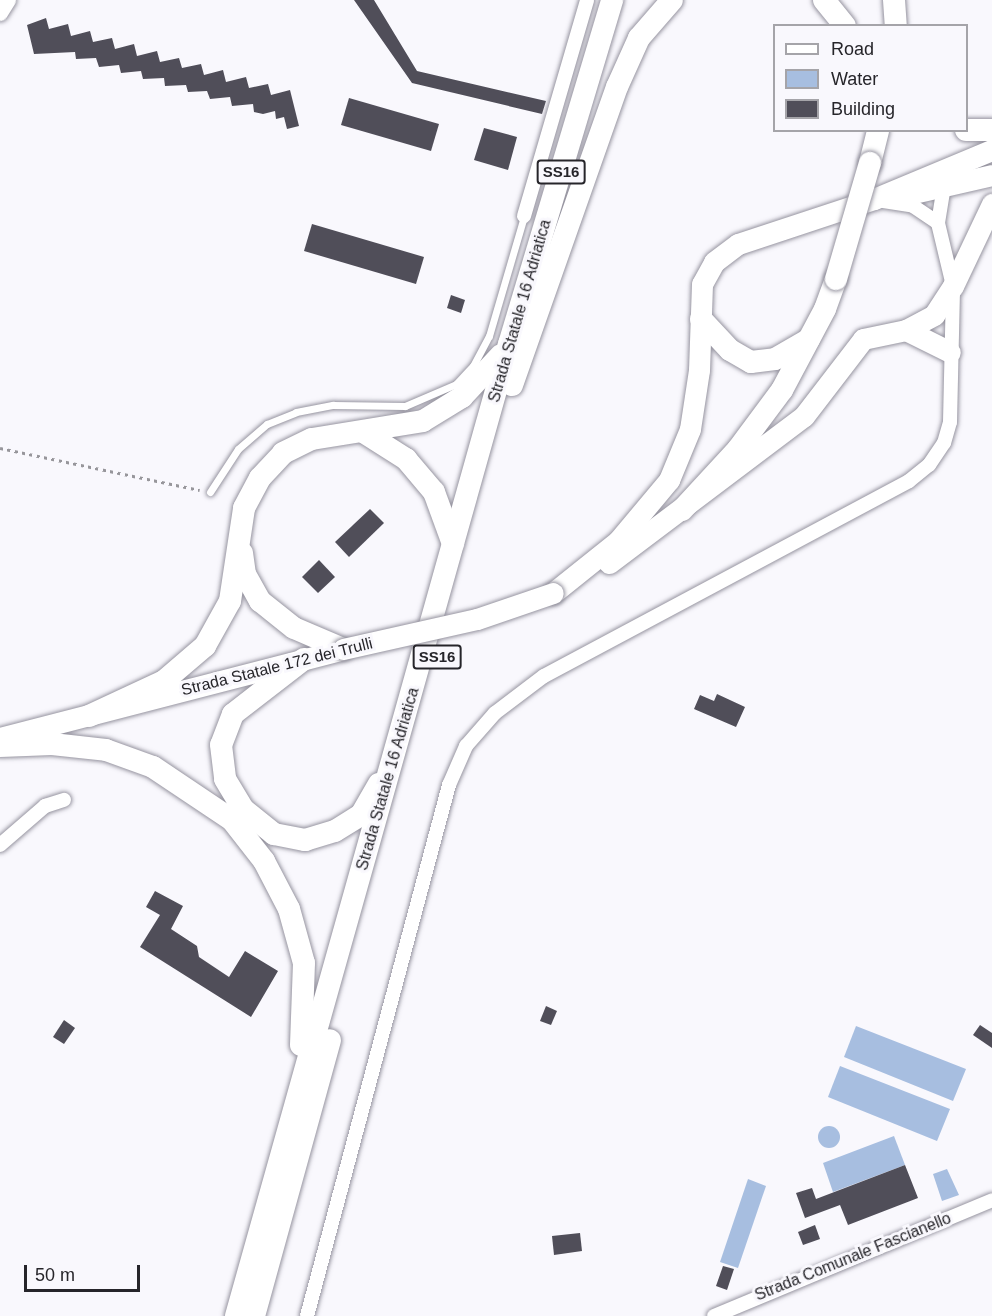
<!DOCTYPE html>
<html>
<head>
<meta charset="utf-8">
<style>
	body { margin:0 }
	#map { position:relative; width:992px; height:1316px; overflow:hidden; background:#f9f8fd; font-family:Arial,sans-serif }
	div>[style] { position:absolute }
	.water>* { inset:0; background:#a7bee0 }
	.round { border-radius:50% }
	.building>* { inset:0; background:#504e59 }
	.path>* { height:3px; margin-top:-1.5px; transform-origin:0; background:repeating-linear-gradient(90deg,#97969b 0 3px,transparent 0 7.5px) }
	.roads { filter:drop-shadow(0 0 2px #9694a0) drop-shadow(0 0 2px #9694a0) }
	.service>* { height:7px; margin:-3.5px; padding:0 3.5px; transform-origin:3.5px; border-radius:3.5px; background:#fff }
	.minor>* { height:14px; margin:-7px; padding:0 7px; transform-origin:7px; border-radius:7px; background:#fff }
	.tertiary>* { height:16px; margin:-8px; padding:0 8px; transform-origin:8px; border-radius:8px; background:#fff }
	.primary>* { height:21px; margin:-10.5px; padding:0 10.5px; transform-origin:10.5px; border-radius:10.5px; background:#fff }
	.trunk>* { height:22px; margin:-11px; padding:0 11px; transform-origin:11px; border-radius:11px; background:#fff }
	.bridges { filter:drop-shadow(0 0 2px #9694a0) drop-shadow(0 0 2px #9694a0) }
	.primary-bridge>* { height:21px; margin:-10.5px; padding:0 10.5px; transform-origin:10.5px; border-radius:10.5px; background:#fff }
	.trunk-bridge>* { height:22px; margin:-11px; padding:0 11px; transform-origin:11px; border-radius:11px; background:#fff }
	span { translate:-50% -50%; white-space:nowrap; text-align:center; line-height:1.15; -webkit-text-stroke:6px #f9f8fd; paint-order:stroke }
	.shield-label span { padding:2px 4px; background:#f9f8fd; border:2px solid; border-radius:4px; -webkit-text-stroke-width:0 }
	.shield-label { font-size:15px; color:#26252a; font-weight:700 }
	.street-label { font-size:16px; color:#26252a }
	.legend { position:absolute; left:773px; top:24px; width:195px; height:108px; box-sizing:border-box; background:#f9f8fd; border:2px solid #a5a4a9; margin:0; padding:8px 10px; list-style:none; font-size:18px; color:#26252a }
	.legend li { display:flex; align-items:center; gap:12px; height:30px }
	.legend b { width:30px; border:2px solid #a5a4a9 }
	.scale { position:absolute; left:24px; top:1265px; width:116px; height:27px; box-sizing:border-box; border:3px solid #26252a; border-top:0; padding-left:8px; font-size:18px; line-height:21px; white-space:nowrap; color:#26252a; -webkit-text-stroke:4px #f9f8fd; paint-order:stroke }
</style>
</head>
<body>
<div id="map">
	<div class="water">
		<div style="clip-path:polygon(856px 1026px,966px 1069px,953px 1101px,844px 1057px)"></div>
		<div style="clip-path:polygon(840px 1066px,950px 1109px,937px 1141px,828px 1097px)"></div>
		<div class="round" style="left:818px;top:1126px;width:22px;height:22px"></div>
		<div style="clip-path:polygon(894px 1136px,905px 1165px,833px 1192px,823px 1163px)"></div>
		<div style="clip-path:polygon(947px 1169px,959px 1195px,942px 1201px,933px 1174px)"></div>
		<div style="clip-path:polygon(748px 1179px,766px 1186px,738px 1268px,720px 1262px)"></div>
	</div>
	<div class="building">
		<div style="clip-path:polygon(354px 0,374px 0,417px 71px,546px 101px,542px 114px,412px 83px)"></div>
		<div style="clip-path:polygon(46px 18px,49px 29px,68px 24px,71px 36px,90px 31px,93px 42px,112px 38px,115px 49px,134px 44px,137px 56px,157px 51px,160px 62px,179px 58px,182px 68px,201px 64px,204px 75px,223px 70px,226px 82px,246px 77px,249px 88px,268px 84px,271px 95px,290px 90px,299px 126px,287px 129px,284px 117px,276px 119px,275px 111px,263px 114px,254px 112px,253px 104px,232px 106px,230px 97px,210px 99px,207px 91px,188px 92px,186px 85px,165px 86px,164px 78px,143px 79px,141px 71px,121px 73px,119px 65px,99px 67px,96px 58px,76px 59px,75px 52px,34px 54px,27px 25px)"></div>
		<div style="clip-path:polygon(349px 98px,439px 124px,431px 151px,341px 125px)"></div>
		<div style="clip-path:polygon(484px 128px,517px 137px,508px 170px,474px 160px)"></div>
		<div style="clip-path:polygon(312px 224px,424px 257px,416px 284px,304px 251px)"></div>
		<div style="clip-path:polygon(451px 295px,465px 300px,461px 313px,447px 308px)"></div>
		<div style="clip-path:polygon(370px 509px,384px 523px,349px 557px,335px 542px)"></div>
		<div style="clip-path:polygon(319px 560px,335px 577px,318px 593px,302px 577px)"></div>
		<div style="clip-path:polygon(717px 694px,745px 707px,736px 727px,694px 709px,700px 695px,714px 701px)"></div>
		<div style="clip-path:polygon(155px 891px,183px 906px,171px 929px,197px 946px,199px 957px,229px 977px,245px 951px,278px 971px,251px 1017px,140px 947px,160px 915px,146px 907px)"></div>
		<div style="clip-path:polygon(546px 1006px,557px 1011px,551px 1025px,540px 1021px)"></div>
		<div style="clip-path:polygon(64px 1020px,75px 1028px,64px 1044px,53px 1037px)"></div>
		<div style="clip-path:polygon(980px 1025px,992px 1033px,992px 1048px,973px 1035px)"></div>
		<div style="clip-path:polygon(905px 1165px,918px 1198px,848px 1225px,840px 1205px,805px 1218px,796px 1193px,812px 1188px,816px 1199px)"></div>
		<div style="clip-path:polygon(815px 1225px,820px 1239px,803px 1245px,798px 1232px)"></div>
		<div style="clip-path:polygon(580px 1233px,582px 1251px,554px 1255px,552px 1236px)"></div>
		<div style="clip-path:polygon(723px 1266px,734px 1269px,727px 1290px,716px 1286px)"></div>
	</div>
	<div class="path">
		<div style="left:0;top:448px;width:204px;rotate:11.9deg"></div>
	</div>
	<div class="roads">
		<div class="service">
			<div style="left:210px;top:492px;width:51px;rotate:-56.9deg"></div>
			<div style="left:238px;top:449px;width:38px;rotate:-41deg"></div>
			<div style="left:267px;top:424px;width:31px;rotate:-22deg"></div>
			<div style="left:296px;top:412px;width:38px;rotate:-11deg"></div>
			<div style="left:333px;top:405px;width:72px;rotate:0.8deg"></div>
			<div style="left:405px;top:406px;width:56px;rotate:-23.3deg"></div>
			<div style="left:456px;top:384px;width:25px;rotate:-47deg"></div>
			<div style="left:473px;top:366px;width:34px;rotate:-62deg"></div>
			<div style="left:489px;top:336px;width:125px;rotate:-73.7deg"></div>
		</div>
		<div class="minor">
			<div style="left:877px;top:200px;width:36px;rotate:9deg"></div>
			<div style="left:913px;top:206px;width:30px;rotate:34deg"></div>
			<div style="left:524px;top:216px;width:225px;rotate:-73.7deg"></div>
			<div style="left:0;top:845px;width:60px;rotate:-40.9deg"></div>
			<div style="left:45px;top:806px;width:20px;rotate:-18deg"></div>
			<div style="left:307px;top:1316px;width:550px;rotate:-75.03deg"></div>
			<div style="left:449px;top:785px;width:43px;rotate:-66.4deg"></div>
			<div style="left:466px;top:746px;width:44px;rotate:-48.7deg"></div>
			<div style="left:495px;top:713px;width:61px;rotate:-37.1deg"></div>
			<div style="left:544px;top:676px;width:414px;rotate:-28.1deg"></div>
			<div style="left:909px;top:481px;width:26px;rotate:-39deg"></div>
			<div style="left:929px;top:465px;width:27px;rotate:-56deg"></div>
			<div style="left:944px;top:443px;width:22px;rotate:-74deg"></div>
			<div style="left:950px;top:422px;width:136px;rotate:-88.7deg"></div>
			<div style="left:953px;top:286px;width:65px;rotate:-103.4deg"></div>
			<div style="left:938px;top:223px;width:44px;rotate:-80.8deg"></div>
			<div style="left:714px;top:1316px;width:301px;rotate:-22.6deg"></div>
		</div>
		<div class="tertiary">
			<div style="left:0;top:13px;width:15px;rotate:-58deg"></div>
		</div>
		<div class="primary">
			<div style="left:905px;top:195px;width:89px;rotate:-12.9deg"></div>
			<div style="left:906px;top:330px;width:49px;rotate:26.6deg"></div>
			<div style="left:609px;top:563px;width:244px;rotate:-37deg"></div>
			<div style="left:804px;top:416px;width:97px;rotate:-52.5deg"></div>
			<div style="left:863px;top:339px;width:44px;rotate:-11.8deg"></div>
			<div style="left:906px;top:330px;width:32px;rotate:-28deg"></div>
			<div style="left:934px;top:315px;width:35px;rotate:-57deg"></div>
			<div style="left:953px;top:286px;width:91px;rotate:-64.6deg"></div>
			<div style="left:553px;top:593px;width:83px;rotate:-38.7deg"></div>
			<div style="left:618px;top:541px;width:80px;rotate:-50.1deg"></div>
			<div style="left:669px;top:480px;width:55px;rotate:-67.6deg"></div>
			<div style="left:690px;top:429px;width:60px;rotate:-81.3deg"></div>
			<div style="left:699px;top:370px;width:86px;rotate:-88deg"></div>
			<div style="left:702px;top:284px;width:25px;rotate:-61deg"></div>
			<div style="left:714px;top:262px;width:30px;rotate:-37deg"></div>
			<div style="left:738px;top:244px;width:143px;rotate:-18.3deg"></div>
			<div style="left:874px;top:199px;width:128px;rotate:-22.6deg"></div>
			<div style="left:0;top:738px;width:354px;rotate:-14.5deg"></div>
		</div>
		<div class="trunk">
			<div style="left:824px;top:0;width:33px;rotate:51deg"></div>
			<div style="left:894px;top:0;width:26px;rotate:86deg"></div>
			<div style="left:966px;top:130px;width:26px"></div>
			<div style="left:870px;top:163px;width:34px;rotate:-76deg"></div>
			<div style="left:701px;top:319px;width:42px;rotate:46.9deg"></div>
			<div style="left:730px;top:350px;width:24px;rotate:30deg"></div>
			<div style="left:751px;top:362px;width:24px;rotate:-7deg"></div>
			<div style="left:775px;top:359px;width:39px;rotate:-30deg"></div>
			<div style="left:512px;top:385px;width:316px;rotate:-70.6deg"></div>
			<div style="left:617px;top:87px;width:54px;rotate:-65.8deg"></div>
			<div style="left:639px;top:38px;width:50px;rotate:-49deg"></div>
			<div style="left:365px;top:433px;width:49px;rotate:32.4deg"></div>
			<div style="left:406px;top:459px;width:43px;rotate:49.7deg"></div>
			<div style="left:434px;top:492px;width:55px;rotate:69.9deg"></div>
			<div style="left:682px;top:510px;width:83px;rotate:-47.4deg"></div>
			<div style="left:738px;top:449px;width:74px;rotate:-53.3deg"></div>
			<div style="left:782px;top:390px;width:92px;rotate:-62deg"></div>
			<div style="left:825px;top:309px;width:32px;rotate:-70deg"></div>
			<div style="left:242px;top:553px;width:21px;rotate:82deg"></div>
			<div style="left:245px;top:574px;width:31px;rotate:61deg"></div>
			<div style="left:260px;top:601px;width:43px;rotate:38.5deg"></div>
			<div style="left:294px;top:628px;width:53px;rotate:23.2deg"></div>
			<div style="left:304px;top:659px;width:90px;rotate:142.2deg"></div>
			<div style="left:233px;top:714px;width:33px;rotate:111deg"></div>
			<div style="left:221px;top:745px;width:34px;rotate:83deg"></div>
			<div style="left:225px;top:779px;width:35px;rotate:59deg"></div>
			<div style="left:243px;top:809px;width:40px;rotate:39deg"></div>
			<div style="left:274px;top:834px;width:32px;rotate:11deg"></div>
			<div style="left:305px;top:840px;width:31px;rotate:-17deg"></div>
			<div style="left:335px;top:831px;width:31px;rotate:-32deg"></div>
			<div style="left:361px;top:815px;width:36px;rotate:-60deg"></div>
			<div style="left:89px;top:716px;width:83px;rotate:-25deg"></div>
			<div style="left:164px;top:681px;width:54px;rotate:-40.5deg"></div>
			<div style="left:205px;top:646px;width:51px;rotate:-60.9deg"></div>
			<div style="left:230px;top:601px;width:94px;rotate:-81.4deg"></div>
			<div style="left:244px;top:508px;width:34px;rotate:-62deg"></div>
			<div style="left:260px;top:478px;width:34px;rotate:-47deg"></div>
			<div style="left:283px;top:453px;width:32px;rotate:-26deg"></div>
			<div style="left:312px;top:439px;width:112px;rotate:-9.2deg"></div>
			<div style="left:423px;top:421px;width:46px;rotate:-31.6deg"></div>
			<div style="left:462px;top:397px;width:57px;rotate:-47.1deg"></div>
			<div style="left:0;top:746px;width:52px;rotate:-2.2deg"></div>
			<div style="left:52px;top:744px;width:54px;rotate:6.3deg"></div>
			<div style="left:106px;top:750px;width:50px;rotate:19.9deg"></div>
			<div style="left:153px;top:767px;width:95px;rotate:33.9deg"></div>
			<div style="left:232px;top:820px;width:52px;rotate:52deg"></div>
			<div style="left:264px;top:861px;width:54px;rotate:62.5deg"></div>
			<div style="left:289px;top:909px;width:56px;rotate:74.5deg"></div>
			<div style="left:304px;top:963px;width:82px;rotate:92.1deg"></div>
			<div style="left:236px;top:1316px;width:1010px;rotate:-74.31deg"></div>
			<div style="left:509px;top:344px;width:359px;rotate:-73.3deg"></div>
			<div style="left:254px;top:1316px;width:286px;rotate:-74.6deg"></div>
		</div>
	</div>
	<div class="bridges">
		<div class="primary-bridge">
			<div style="left:343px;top:649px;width:137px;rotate:-12.6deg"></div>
			<div style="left:477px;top:619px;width:80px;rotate:-18.9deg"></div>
		</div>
		<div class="trunk-bridge">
			<div style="left:836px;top:279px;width:121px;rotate:-73.7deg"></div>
		</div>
	</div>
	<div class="shield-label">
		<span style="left:561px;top:172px">SS16</span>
		<span style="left:437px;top:657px">SS16</span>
	</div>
	<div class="street-label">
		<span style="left:520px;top:311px;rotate:-74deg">Strada Statale 16 Adriatica</span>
		<span style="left:277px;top:667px;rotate:-14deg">Strada Statale 172 dei Trulli</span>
		<span style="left:388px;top:779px;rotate:-74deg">Strada Statale 16 Adriatica</span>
		<span style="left:853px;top:1257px;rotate:-22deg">Strada Comunale Fascianello</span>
	</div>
	<ul class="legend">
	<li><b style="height:8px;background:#fff"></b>Road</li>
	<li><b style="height:16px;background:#a7bee0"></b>Water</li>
	<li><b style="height:16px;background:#504e59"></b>Building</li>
	</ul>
	<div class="scale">50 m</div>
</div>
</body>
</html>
